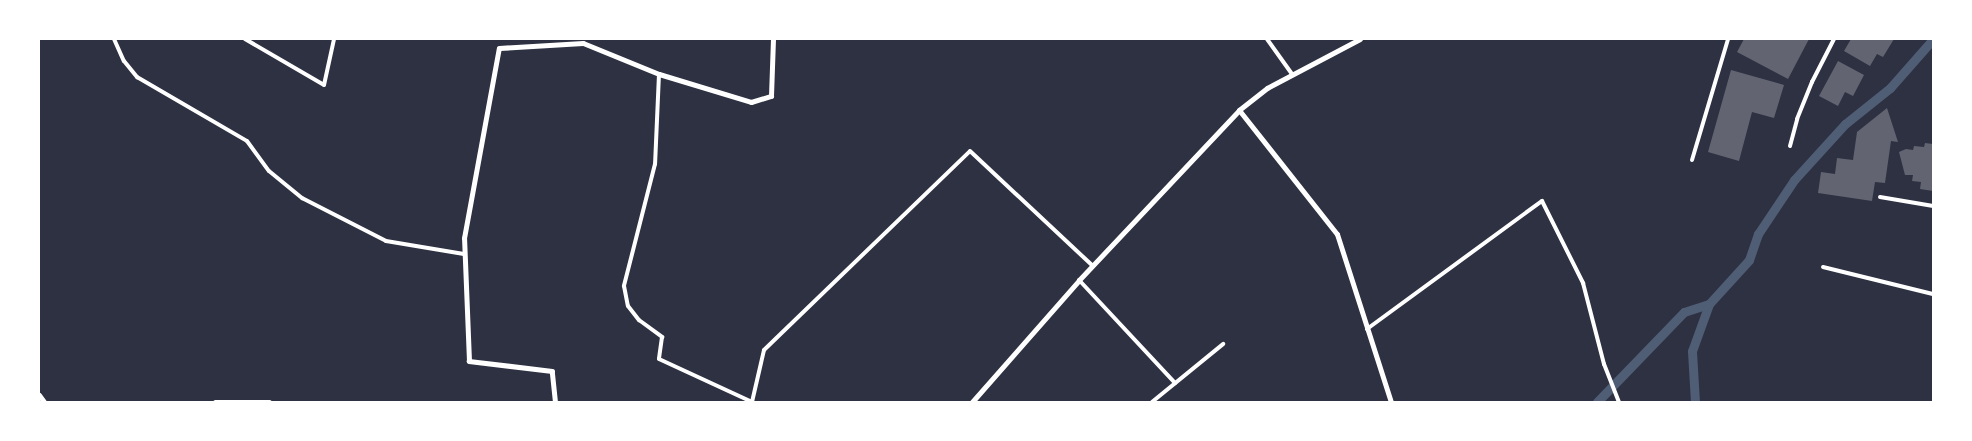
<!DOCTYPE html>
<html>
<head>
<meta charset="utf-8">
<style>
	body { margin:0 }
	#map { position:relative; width:1972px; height:441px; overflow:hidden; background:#2d3142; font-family:Spectral,serif }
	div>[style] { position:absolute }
	.stream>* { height:9px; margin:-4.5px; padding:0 4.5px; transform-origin:4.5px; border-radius:4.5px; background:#4f5d75 }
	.building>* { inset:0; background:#626471 }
	.service>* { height:4px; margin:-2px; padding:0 2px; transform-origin:2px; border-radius:2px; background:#fff }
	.minor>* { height:5px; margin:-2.5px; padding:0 2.5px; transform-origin:2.5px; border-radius:2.5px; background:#fff }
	span { translate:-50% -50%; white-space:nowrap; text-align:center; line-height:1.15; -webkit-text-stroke:4px #fff; paint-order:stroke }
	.frame { position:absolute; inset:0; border:40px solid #fff; pointer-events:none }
</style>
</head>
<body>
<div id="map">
	<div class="stream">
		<div style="left:1597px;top:402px;width:125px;rotate:-46deg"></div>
		<div style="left:1684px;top:312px;width:26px;rotate:-18deg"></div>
		<div style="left:1709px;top:304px;width:59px;rotate:-47.7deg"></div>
		<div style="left:1749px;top:260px;width:28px;rotate:-71deg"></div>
		<div style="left:1758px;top:234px;width:65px;rotate:-56.3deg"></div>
		<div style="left:1794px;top:180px;width:76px;rotate:-47.7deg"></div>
		<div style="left:1845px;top:124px;width:58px;rotate:-38.7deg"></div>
		<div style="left:1890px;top:88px;width:65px;rotate:-48.7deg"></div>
		<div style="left:1695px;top:402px;width:51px;rotate:-93.4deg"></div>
		<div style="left:1692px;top:351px;width:50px;rotate:-70.1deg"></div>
	</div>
	<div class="building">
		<div style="clip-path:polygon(1744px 39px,1809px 39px,1788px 79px,1737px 52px)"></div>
		<div style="clip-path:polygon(1851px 39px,1894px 39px,1883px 57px,1877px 54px,1870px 66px,1844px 51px)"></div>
		<div style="clip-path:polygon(1838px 61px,1864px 75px,1853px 96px,1845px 92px,1838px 106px,1819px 96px)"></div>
		<div style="clip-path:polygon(1731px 70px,1784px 85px,1774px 118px,1752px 112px,1739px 161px,1708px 152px)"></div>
		<div style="clip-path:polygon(1887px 108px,1898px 142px,1891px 141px,1885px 183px,1875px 182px,1872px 201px,1818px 193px,1821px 172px,1835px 174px,1837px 158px,1853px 160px,1857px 132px)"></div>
		<div style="clip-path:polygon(1925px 143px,1933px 144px,1933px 191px,1920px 189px,1921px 182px,1912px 181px,1913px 175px,1905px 175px,1899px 152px,1906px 149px,1913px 150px,1914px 146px,1924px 147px)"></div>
	</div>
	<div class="service">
		<div style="left:114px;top:39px;width:24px;rotate:66deg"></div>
		<div style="left:124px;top:61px;width:21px;rotate:51deg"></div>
		<div style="left:137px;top:77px;width:127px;rotate:30.2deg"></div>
		<div style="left:247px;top:141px;width:37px;rotate:54deg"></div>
		<div style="left:269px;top:171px;width:43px;rotate:39.3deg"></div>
		<div style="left:302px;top:198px;width:94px;rotate:27.1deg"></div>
		<div style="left:386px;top:241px;width:79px;rotate:9.5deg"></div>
		<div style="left:245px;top:39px;width:91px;rotate:30.2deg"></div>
		<div style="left:324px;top:85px;width:47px;rotate:-77.7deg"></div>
		<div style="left:1267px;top:39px;width:43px;rotate:54.5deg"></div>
		<div style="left:659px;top:74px;width:90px;rotate:92.5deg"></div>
		<div style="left:655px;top:164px;width:126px;rotate:104.3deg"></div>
		<div style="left:624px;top:286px;width:20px;rotate:79deg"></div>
		<div style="left:628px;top:306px;width:18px;rotate:52deg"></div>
		<div style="left:639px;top:320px;width:29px;rotate:36deg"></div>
		<div style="left:662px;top:337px;width:22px;rotate:98deg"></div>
		<div style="left:659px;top:359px;width:102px;rotate:24.8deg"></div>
		<div style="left:1790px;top:146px;width:28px;rotate:-75deg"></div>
		<div style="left:1797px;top:119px;width:40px;rotate:-68deg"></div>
		<div style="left:1812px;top:82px;width:48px;rotate:-62.9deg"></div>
		<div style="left:1692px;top:160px;width:126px;rotate:-73.4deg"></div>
		<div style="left:1880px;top:197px;width:54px;rotate:9.6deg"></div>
		<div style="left:1823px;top:267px;width:113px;rotate:13.8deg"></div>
		<div style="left:1079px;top:280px;width:141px;rotate:47deg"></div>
		<div style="left:1367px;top:329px;width:217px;rotate:-36.2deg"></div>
		<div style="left:1542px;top:201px;width:92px;rotate:63.4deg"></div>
		<div style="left:1583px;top:283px;width:84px;rotate:75.5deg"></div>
		<div style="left:1604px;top:364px;width:41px;rotate:68.5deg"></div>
		<div style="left:752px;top:402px;width:53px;rotate:-77deg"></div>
		<div style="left:764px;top:350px;width:286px;rotate:-44deg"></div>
		<div style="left:970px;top:151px;width:168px;rotate:43.1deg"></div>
		<div style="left:1152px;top:402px;width:92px;rotate:-39.2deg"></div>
	</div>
	<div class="minor">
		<div style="left:1239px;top:110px;width:158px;rotate:51.7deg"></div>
		<div style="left:1337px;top:234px;width:176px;rotate:72.2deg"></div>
		<div style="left:39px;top:395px;width:9px;rotate:54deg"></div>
		<div style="left:215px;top:402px;width:54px"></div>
		<div style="left:555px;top:402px;width:31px;rotate:-96deg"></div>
		<div style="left:552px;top:371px;width:84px;rotate:-173.1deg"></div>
		<div style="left:469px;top:361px;width:123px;rotate:-92.3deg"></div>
		<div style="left:464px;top:238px;width:193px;rotate:-79.6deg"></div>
		<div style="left:499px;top:48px;width:84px;rotate:-3.4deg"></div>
		<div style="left:583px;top:43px;width:82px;rotate:22.2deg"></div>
		<div style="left:659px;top:74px;width:96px;rotate:16.9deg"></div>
		<div style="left:751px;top:102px;width:21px;rotate:-17deg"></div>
		<div style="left:771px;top:96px;width:57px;rotate:-88deg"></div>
		<div style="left:972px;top:402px;width:162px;rotate:-48.7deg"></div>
		<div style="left:1079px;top:280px;width:233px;rotate:-46.7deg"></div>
		<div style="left:1239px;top:110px;width:36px;rotate:-38deg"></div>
		<div style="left:1267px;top:88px;width:105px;rotate:-27.8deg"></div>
	</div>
	<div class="frame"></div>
</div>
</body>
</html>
